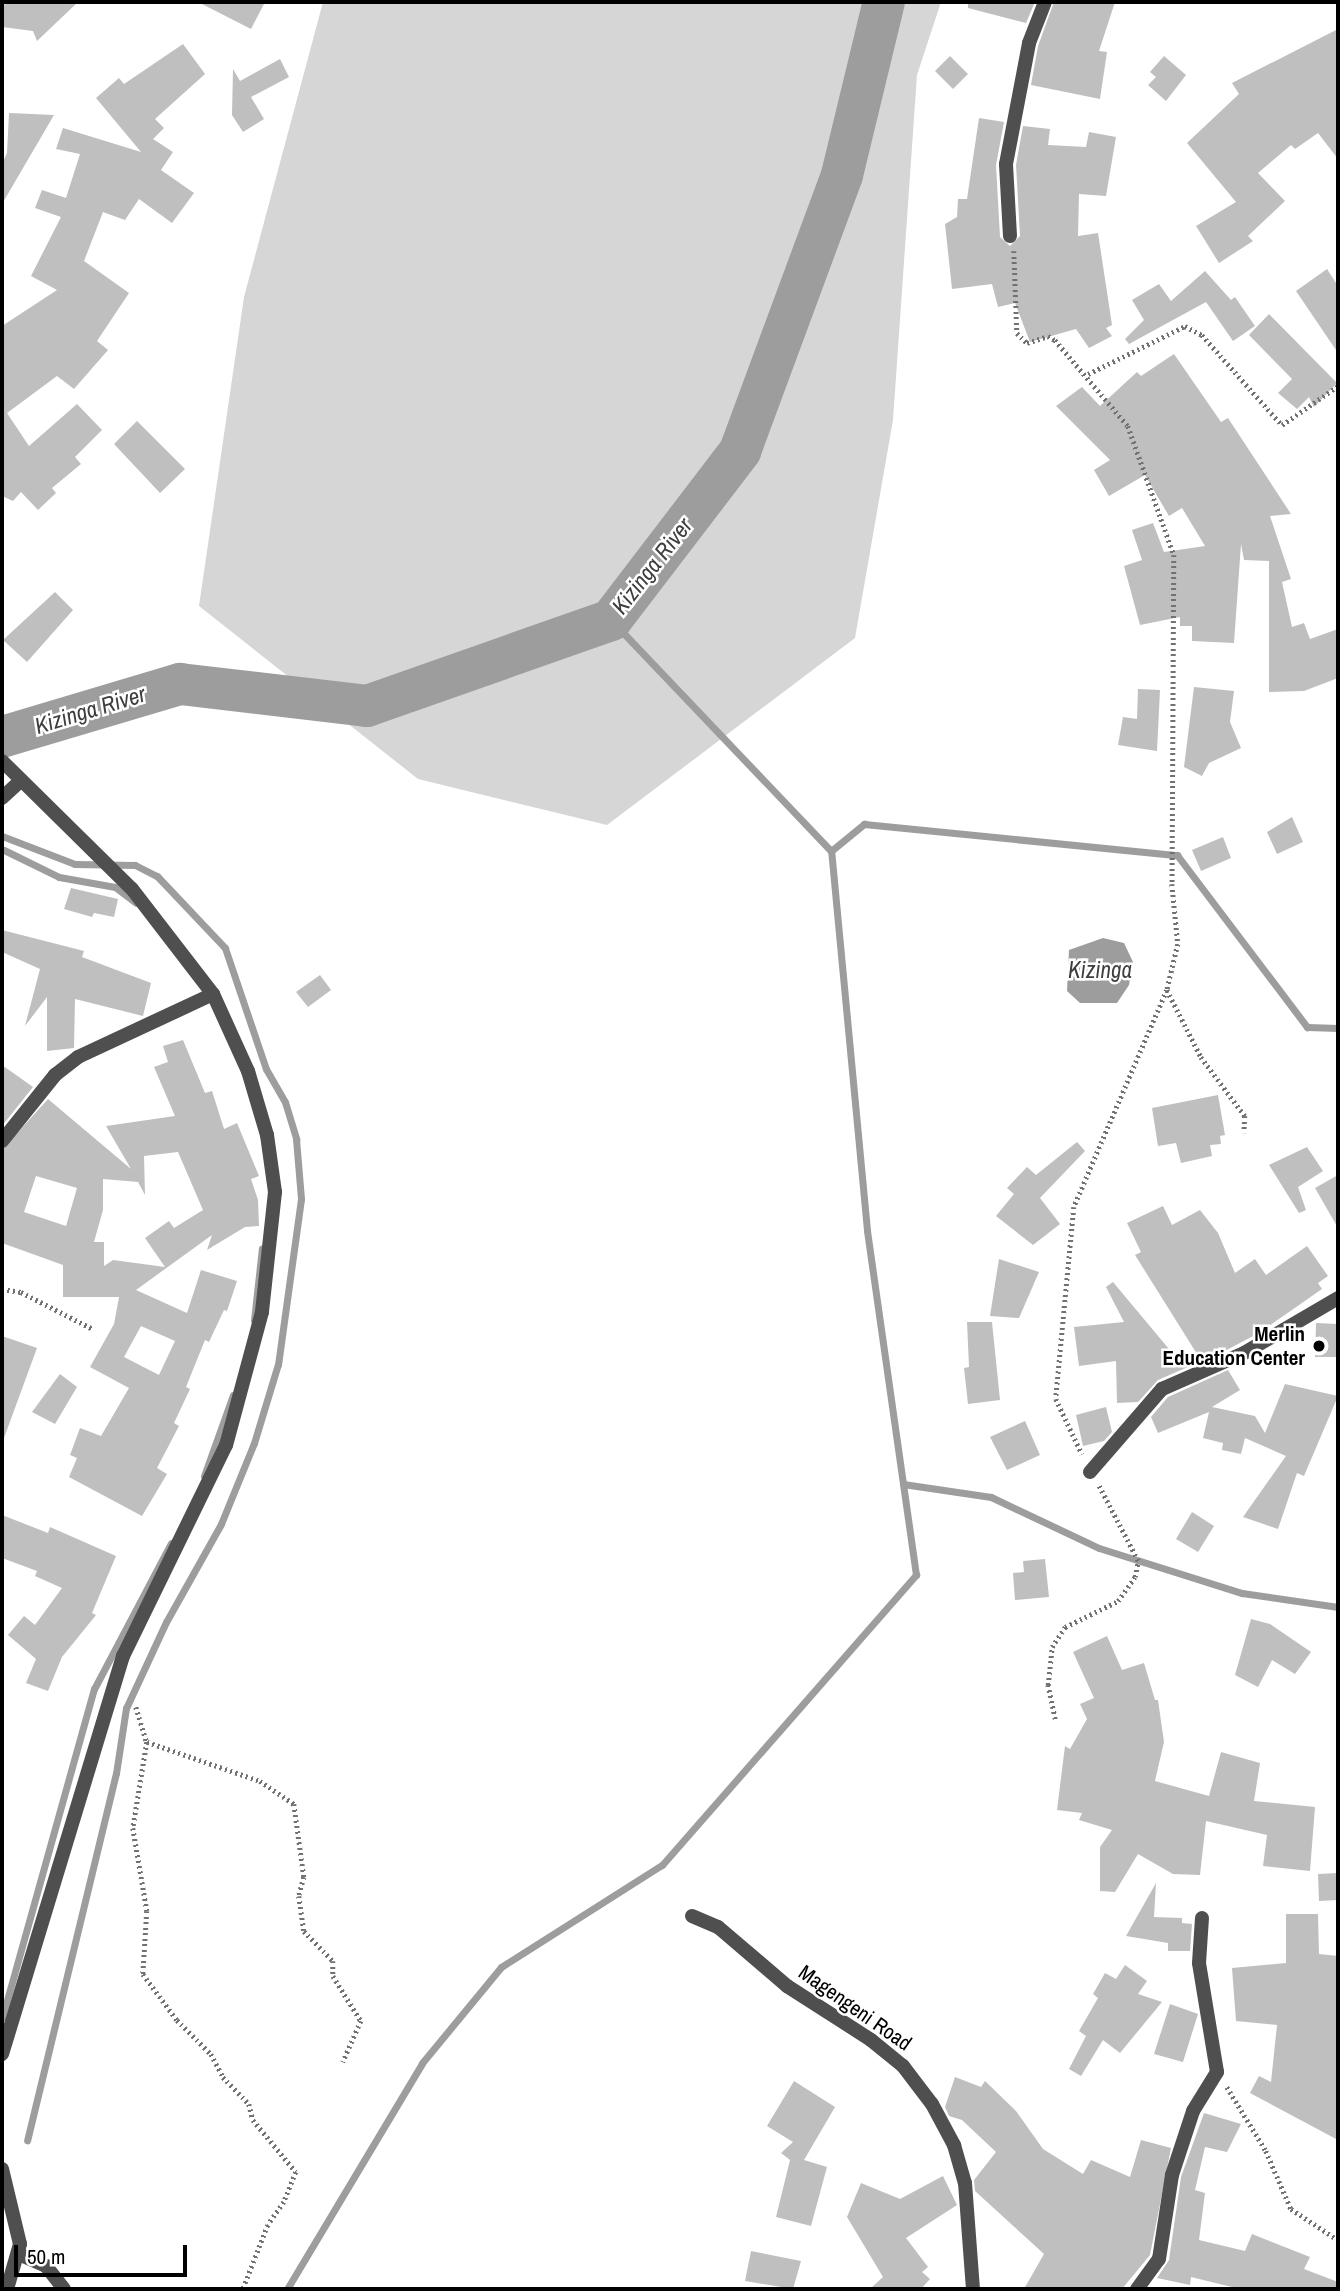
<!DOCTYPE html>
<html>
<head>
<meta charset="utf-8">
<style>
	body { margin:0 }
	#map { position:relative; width:1340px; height:2291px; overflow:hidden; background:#fff; font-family:"Archivo Narrow",sans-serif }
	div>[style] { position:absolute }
	.green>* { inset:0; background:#d6d6d6 }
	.water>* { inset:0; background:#9d9d9d }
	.stream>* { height:7px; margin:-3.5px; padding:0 3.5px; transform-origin:3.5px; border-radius:3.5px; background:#9d9d9d }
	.river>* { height:42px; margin:-21px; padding:0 21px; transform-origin:21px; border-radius:21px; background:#9d9d9d }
	.building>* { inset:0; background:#bfbfbf }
	.path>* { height:4.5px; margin-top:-2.25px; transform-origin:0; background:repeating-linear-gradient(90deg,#717171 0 2px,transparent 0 5.5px) }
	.minor>* { height:14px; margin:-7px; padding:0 7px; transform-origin:7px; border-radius:7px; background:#4f4f4f }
	.dots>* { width:19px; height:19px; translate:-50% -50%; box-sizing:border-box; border:4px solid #fff; border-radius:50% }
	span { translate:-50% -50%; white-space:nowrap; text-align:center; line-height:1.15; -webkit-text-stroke:5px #fff; paint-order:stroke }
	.poi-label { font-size:21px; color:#000; font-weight:700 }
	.right { translate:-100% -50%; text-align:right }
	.street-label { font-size:21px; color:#000 }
	.water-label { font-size:23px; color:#3e3e3e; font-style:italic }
	.frame { position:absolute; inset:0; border:4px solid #000; pointer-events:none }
	.scale { position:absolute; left:14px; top:2245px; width:173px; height:32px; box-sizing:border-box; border:4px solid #000; border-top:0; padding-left:9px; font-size:21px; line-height:24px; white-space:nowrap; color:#000; -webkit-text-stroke:5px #fff; paint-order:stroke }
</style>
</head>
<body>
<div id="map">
	<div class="green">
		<div style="clip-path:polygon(323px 2px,941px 2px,917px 75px,893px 420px,855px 638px,607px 825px,418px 779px,199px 606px,244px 297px)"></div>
	</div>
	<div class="water">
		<div style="clip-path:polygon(1103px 938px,1124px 943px,1133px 962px,1129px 985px,1117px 1003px,1080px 1003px,1067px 991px,1069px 950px)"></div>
	</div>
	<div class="stream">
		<div style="left:2px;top:836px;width:78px;rotate:21deg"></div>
		<div style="left:75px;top:864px;width:60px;rotate:1deg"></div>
		<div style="left:135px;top:865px;width:25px;rotate:27deg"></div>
		<div style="left:157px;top:876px;width:99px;rotate:46.6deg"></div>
		<div style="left:225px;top:948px;width:128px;rotate:71.3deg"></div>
		<div style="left:266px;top:1069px;width:38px;rotate:60deg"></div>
		<div style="left:285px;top:1102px;width:39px;rotate:73deg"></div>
		<div style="left:296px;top:1139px;width:60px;rotate:85.2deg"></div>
		<div style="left:301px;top:1199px;width:167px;rotate:97.9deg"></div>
		<div style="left:278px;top:1364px;width:83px;rotate:106.9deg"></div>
		<div style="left:254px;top:1443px;width:87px;rotate:112.2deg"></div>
		<div style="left:221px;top:1524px;width:112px;rotate:119.3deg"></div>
		<div style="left:166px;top:1622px;width:95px;rotate:114.9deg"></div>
		<div style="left:126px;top:1708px;width:66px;rotate:98.7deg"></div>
		<div style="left:116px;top:1773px;width:378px;rotate:103.6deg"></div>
		<div style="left:4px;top:850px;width:61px;rotate:26.1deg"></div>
		<div style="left:59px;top:877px;width:57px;rotate:10.1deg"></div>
		<div style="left:115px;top:887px;width:26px;rotate:37deg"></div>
		<div style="left:831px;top:851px;width:43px;rotate:-39.3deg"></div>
		<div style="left:864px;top:824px;width:315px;rotate:5.7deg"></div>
		<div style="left:1177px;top:855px;width:216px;rotate:52.9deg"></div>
		<div style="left:1307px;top:1027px;width:31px;rotate:2deg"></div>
		<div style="left:254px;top:1320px;width:72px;rotate:-83.7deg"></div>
		<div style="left:204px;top:1476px;width:86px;rotate:-70.3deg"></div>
		<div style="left:903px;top:1484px;width:89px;rotate:8.4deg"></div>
		<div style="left:991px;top:1497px;width:119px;rotate:25.3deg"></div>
		<div style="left:1099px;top:1548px;width:150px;rotate:17.5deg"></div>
		<div style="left:1242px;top:1593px;width:97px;rotate:8.3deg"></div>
		<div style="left:2px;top:2018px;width:342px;rotate:-74.4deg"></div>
		<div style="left:94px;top:1689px;width:165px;rotate:-62.2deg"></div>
		<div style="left:287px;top:2289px;width:263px;rotate:-59.1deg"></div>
		<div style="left:422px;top:2063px;width:124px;rotate:-50.5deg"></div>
		<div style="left:501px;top:1967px;width:191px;rotate:-32.4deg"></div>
		<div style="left:662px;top:1865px;width:386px;rotate:-48.8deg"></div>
		<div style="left:916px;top:1575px;width:348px;rotate:-98.1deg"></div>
		<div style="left:867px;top:1230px;width:381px;rotate:-95.4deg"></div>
		<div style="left:831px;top:851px;width:319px;rotate:-133.6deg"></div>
	</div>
	<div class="river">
		<div style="left:2px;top:737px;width:186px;rotate:-16.6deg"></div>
		<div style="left:180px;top:684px;width:188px;rotate:6.7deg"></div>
		<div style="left:367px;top:706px;width:259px;rotate:-19.4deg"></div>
		<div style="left:611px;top:620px;width:213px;rotate:-52.6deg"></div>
		<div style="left:740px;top:451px;width:294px;rotate:-69.7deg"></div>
		<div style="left:842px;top:175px;width:178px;rotate:-76.4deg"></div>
	</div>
	<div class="building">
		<div style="clip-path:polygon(17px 2px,78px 2px,37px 41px,33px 31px,2px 27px,2px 5px)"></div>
		<div style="clip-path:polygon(198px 2px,265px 2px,251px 29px)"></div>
		<div style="clip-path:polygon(968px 2px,1035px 2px,1026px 23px,968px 8px)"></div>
		<div style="clip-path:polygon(1054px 2px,1115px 2px,1099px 51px,1107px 52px,1100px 99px,1031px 85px,1038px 46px)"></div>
		<div style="clip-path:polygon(1338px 29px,1338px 159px,1318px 133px,1295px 149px,1291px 145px,1258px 173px,1285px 201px,1248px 236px,1253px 241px,1219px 263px,1196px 226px,1236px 202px,1187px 143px,1239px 94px,1232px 83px)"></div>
		<div style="clip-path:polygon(183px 44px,205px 74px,155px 119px,164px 128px,153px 139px,173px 152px,161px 170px,194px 193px,172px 223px,139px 199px,125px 220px,103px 212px,84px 261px,129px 293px,97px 341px,108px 350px,74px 389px,57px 376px,7px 413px,29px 446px,77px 404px,102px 430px,75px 457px,81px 464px,52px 488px,56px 493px,38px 510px,21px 492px,13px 501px,2px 496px,2px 326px,57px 290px,31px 276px,61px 217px,35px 208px,42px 190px,66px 198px,80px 154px,56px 149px,63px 128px,141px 152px,96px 98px,119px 78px,124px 84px)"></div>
		<div style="clip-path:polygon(950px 56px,968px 74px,953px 89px,935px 71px)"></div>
		<div style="clip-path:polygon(1164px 56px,1186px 75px,1166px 101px,1148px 85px,1156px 77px,1150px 72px)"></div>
		<div style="clip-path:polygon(280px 59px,289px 77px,251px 97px,264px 119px,243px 132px,232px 115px,233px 69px,240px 81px)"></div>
		<div style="clip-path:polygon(9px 113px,54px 115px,2px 204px,2px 164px,7px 153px)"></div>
		<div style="clip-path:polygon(979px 118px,1004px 122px,996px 165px,1000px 237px,1010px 246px,1020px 236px,1016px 165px,1023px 126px,1050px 129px,1048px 145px,1086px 147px,1089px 132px,1116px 137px,1106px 196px,1079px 194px,1078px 236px,1098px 233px,1112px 325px,1106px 328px,1112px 336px,1089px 348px,1076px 329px,1030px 342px,1015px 303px,998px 307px,992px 284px,952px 289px,945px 224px,957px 217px,958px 199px,967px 199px)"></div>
		<div style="clip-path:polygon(1327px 269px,1338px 286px,1338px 353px,1296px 291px)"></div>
		<div style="clip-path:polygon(1205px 271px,1231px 300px,1235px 297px,1255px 326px,1233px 341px,1206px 302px,1129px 344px,1125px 339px,1144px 320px,1132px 300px,1159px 284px,1171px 301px)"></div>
		<div style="clip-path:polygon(1269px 314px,1337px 383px,1314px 407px,1309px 397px,1297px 409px,1278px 393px,1292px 379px,1249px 335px)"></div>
		<div style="clip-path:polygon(1174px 354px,1221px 422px,1228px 418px,1291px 514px,1270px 516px,1291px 579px,1282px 582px,1292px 627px,1304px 623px,1310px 639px,1338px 629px,1338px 678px,1304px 691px,1269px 692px,1269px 561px,1244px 560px,1241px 544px,1234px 643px,1192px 641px,1192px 626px,1180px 626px,1180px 617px,1140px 625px,1124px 566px,1142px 560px,1132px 530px,1153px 523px,1164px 552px,1205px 546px,1182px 508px,1169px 516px,1145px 475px,1109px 496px,1094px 470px,1110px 460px,1056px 406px,1082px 387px,1100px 406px,1137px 372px,1141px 376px)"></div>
		<div style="clip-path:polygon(137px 421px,185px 469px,160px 493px,114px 444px)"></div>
		<div style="clip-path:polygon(55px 592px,73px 610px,27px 662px,3px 640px)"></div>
		<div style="clip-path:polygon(1194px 687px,1234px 691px,1230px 722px,1241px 748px,1209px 763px,1202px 776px,1184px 767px)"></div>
		<div style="clip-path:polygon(1138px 689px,1160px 690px,1157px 751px,1118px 745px,1123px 717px,1137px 719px)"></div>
		<div style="clip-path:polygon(1292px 817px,1303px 842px,1277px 854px,1267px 832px)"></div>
		<div style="clip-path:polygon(1223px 837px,1231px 858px,1201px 871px,1192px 850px)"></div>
		<div style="clip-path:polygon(71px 888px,118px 899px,114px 917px,94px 913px,92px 917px,64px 909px)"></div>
		<div style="clip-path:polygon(2px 930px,84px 951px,82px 957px,151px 983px,143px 1016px,75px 999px,74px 1048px,47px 1051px,47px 997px,25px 1026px,40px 969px,2px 952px)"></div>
		<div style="clip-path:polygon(320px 975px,331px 990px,308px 1007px,296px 992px)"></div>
		<div style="clip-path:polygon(evenodd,183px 1040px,205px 1093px,212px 1091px,224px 1129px,237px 1123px,259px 1176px,251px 1179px,258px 1200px,259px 1226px,245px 1227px,207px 1250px,212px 1235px,136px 1290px,187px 1313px,201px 1270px,237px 1281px,227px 1311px,224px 1310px,209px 1342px,205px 1340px,186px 1387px,190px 1389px,174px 1423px,179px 1426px,157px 1468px,167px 1474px,142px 1516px,69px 1477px,77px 1458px,70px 1455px,80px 1428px,101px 1436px,129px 1388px,90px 1367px,114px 1324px,119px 1297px,63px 1297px,63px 1265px,2px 1243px,2px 1150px,48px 1099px,131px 1169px,106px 1126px,175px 1116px,154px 1067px,168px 1062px,163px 1046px,183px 1040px,178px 1152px,203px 1210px,174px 1228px,169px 1221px,145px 1238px,165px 1267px,113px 1260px,104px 1266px,104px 1242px,94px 1242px,103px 1210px,103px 1179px,138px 1182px,145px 1195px,144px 1156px,178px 1152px,183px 1040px,36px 1176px,77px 1188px,66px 1226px,24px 1212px,36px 1176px,183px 1040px,141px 1326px,175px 1341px,159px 1375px,124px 1357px,141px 1326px)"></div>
		<div style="clip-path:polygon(2px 1065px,33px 1087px,2px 1126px)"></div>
		<div style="clip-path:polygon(1218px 1095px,1225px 1135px,1220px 1136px,1221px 1144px,1210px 1145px,1212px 1156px,1181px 1163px,1176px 1143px,1158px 1146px,1152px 1108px)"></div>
		<div style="clip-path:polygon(1077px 1142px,1085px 1151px,1040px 1198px,1060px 1224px,1033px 1245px,996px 1216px,1014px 1194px,1007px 1188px,1027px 1167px,1036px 1175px)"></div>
		<div style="clip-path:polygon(1307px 1147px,1323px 1171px,1298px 1187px,1306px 1210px,1299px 1213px,1269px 1165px)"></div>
		<div style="clip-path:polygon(1338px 1175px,1338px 1228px,1315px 1188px)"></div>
		<div style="clip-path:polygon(1163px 1206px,1172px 1225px,1200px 1210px,1218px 1233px,1235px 1273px,1255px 1259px,1266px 1275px,1307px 1246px,1328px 1276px,1318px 1283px,1322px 1289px,1259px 1333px,1217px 1355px,1197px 1354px,1135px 1255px,1141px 1252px,1127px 1223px)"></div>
		<div style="clip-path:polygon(999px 1259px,1039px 1272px,1019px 1318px,990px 1316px)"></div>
		<div style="clip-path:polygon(1113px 1282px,1184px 1367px,1197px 1363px,1158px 1380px,1138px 1402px,1117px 1403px,1116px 1361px,1079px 1366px,1074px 1327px,1124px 1322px,1106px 1287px)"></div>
		<div style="clip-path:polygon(967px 1322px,992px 1322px,1000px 1400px,968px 1404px,964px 1368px,969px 1367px)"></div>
		<div style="clip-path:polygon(1316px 1323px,1338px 1324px,1338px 1357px,1315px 1357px)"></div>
		<div style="clip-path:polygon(2px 1336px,37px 1348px,4px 1438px,2px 1438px)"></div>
		<div style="clip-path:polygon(1228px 1370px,1240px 1390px,1212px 1407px,1255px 1416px,1265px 1433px,1285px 1384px,1338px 1396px,1304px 1476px,1297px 1473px,1278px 1529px,1243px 1517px,1286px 1456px,1245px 1438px,1241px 1454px,1222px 1450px,1223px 1443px,1203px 1438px,1209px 1412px,1158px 1433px,1151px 1417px,1168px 1397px)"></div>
		<div style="clip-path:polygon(60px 1374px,77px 1387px,55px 1424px,32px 1412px)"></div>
		<div style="clip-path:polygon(1106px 1407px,1112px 1432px,1104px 1441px,1083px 1446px,1076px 1415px)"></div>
		<div style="clip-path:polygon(1025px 1421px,1040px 1455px,1007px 1470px,990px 1437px)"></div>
		<div style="clip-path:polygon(1192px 1512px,1214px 1526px,1198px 1552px,1176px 1539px)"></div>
		<div style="clip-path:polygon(2px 1515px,48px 1533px,50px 1527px,116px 1556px,92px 1613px,96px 1615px,62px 1657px,48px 1691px,26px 1683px,36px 1659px,8px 1635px,24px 1616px,35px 1625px,62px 1588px,35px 1576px,37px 1571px,2px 1558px)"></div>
		<div style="clip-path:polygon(1045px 1559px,1049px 1597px,1015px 1600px,1013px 1573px,1024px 1572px,1023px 1561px)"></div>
		<div style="clip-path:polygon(1251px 1619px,1270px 1624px,1311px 1652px,1295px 1674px,1272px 1660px,1258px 1687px,1235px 1675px)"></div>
		<div style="clip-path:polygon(1107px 1636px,1122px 1670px,1144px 1663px,1155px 1700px,1158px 1700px,1164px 1742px,1155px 1781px,1209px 1796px,1221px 1752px,1260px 1763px,1254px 1801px,1315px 1807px,1310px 1871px,1263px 1866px,1267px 1835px,1206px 1821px,1200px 1875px,1173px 1874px,1138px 1854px,1115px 1892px,1100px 1891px,1100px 1847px,1112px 1830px,1079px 1820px,1082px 1813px,1057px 1810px,1065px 1746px,1070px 1749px,1087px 1719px,1080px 1704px,1094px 1698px,1073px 1652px)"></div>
		<div style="clip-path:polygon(1338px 1873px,1338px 1900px,1319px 1901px,1318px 1874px)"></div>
		<div style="clip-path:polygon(1156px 1883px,1154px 1917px,1182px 1918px,1182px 1923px,1192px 1924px,1190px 1951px,1168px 1951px,1168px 1943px,1126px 1936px)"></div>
		<div style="clip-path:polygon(1286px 1914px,1318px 1914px,1319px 1954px,1338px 1956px,1338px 2140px,1250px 2093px,1259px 2076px,1271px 2082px,1277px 2025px,1236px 2021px,1232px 1968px,1286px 1963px)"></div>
		<div style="clip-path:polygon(1125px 1965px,1147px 1981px,1138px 1994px,1162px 2002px,1120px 2053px,1103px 2040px,1081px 2076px,1069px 2069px,1086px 2036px,1079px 2031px,1098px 1998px,1093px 1994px,1105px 1973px,1116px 1979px)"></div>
		<div style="clip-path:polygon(1170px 2004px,1198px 2014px,1183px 2062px,1154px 2054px)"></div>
		<div style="clip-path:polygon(955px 2077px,981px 2087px,985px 2081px,1016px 2111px,1043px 2149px,1083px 2174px,1091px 2160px,1130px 2177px,1141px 2140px,1171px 2148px,1150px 2255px,1122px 2289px,1024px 2289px,1044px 2254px,975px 2191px,974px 2180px,996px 2152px,962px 2120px,949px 2116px,945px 2107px)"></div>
		<div style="clip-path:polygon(794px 2081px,835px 2107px,804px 2160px,827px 2167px,811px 2226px,776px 2217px,790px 2160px,781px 2153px,793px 2142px,767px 2126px)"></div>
		<div style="clip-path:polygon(1204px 2113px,1241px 2124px,1227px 2152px,1205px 2147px,1195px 2190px,1205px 2193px,1199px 2240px,1245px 2251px,1252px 2234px,1310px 2257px,1304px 2269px,1338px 2282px,1338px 2289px,1240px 2289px,1191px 2277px,1190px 2285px,1157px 2278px,1169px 2260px,1181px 2177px)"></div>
		<div style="clip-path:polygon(943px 2176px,957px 2205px,906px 2238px,928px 2267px,922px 2272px,930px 2279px,921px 2289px,870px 2289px,883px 2277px,847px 2217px,861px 2183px,900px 2199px)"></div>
		<div style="clip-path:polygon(751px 2251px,801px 2261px,793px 2289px,745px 2281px)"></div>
	</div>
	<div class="path">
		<div style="left:1014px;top:251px;width:82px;rotate:87.9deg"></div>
		<div style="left:1017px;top:333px;width:14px;rotate:45deg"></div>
		<div style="left:1027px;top:343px;width:22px;rotate:-18deg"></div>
		<div style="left:1048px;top:336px;width:8px;rotate:30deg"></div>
		<div style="left:1055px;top:340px;width:113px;rotate:49.7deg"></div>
		<div style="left:1128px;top:426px;width:137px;rotate:70.4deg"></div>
		<div style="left:1174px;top:555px;width:329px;rotate:90.3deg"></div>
		<div style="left:1172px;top:884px;width:60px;rotate:84.3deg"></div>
		<div style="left:1178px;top:944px;width:47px;rotate:103.4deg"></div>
		<div style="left:1167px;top:990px;width:236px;rotate:113.2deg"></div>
		<div style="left:1074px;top:1207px;width:193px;rotate:95.4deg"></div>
		<div style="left:1056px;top:1399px;width:61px;rotate:64.7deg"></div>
		<div style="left:1088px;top:374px;width:108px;rotate:-26.3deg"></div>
		<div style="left:1185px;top:326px;width:19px;rotate:28deg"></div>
		<div style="left:1202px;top:335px;width:120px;rotate:48.4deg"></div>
		<div style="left:1282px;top:425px;width:68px;rotate:-34.9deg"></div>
		<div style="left:1167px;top:990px;width:75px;rotate:63.1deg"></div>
		<div style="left:1201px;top:1057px;width:74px;rotate:53.3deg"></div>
		<div style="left:1245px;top:1116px;width:17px;rotate:93deg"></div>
		<div style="left:2px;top:1289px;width:19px;rotate:9deg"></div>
		<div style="left:21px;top:1292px;width:81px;rotate:27.2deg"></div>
		<div style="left:136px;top:1707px;width:37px;rotate:73deg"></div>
		<div style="left:147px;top:1742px;width:87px;rotate:99.2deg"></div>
		<div style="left:133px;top:1828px;width:84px;rotate:80.4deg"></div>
		<div style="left:147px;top:1911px;width:63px;rotate:93.6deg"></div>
		<div style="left:143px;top:1974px;width:57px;rotate:53.5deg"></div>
		<div style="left:177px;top:2020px;width:48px;rotate:45deg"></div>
		<div style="left:211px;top:2054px;width:26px;rotate:62deg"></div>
		<div style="left:223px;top:2077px;width:37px;rotate:46deg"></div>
		<div style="left:249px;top:2104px;width:16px;rotate:76deg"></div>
		<div style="left:253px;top:2120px;width:67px;rotate:50.4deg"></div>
		<div style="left:296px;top:2172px;width:32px;rotate:112deg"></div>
		<div style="left:284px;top:2202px;width:28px;rotate:125deg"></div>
		<div style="left:268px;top:2225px;width:69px;rotate:111.3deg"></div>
		<div style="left:1055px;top:1719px;width:35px;rotate:-102deg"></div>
		<div style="left:1048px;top:1685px;width:38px;rotate:-84deg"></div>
		<div style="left:1052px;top:1647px;width:24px;rotate:-57deg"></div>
		<div style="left:1065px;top:1627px;width:59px;rotate:-26.1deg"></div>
		<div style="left:1118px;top:1601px;width:29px;rotate:-55deg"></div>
		<div style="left:1135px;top:1577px;width:16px;rotate:-79deg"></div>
		<div style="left:1138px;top:1561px;width:85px;rotate:-117.5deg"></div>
		<div style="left:147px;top:1742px;width:120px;rotate:19deg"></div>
		<div style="left:260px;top:1781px;width:41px;rotate:34.1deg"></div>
		<div style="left:294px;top:1804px;width:74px;rotate:82.2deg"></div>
		<div style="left:304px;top:1877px;width:20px;rotate:105deg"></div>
		<div style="left:299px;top:1896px;width:35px;rotate:82deg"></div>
		<div style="left:304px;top:1931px;width:42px;rotate:46deg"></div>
		<div style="left:333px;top:1961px;width:15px;rotate:90deg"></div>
		<div style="left:333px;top:1976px;width:53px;rotate:58.1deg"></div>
		<div style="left:361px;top:2021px;width:45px;rotate:113.7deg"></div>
		<div style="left:1227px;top:2087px;width:75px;rotate:58.6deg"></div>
		<div style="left:1266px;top:2151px;width:63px;rotate:66.7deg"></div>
		<div style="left:1291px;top:2209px;width:56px;rotate:33.4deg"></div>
	</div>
	<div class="minor">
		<div style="left:1010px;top:236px;width:72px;rotate:-93.2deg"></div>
		<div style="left:1006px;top:164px;width:123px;rotate:-79.2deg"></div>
		<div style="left:1029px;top:43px;width:44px;rotate:-68.7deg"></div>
		<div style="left:2px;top:761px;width:182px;rotate:44.6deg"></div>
		<div style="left:132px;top:889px;width:133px;rotate:52.4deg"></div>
		<div style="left:213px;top:994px;width:85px;rotate:65.6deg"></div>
		<div style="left:248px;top:1071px;width:67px;rotate:73.5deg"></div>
		<div style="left:267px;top:1135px;width:58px;rotate:82deg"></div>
		<div style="left:275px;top:1192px;width:121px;rotate:96.2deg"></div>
		<div style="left:262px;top:1312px;width:138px;rotate:105.1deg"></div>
		<div style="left:226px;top:1445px;width:235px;rotate:116deg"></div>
		<div style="left:123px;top:1656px;width:416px;rotate:106.9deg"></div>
		<div style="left:2px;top:798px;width:26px;rotate:-43deg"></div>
		<div style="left:2px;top:1141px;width:85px;rotate:-51.2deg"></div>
		<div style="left:55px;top:1075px;width:29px;rotate:-38deg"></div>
		<div style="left:78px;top:1057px;width:149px;rotate:-25deg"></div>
		<div style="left:1090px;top:1472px;width:110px;rotate:-49.1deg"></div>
		<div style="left:1162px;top:1389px;width:90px;rotate:-23.7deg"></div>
		<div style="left:1244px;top:1353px;width:109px;rotate:-30.3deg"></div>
		<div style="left:692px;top:1916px;width:28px;rotate:23deg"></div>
		<div style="left:718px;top:1927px;width:91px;rotate:40.5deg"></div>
		<div style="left:787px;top:1986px;width:100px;rotate:32.7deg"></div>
		<div style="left:871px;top:2040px;width:41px;rotate:39.1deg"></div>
		<div style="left:903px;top:2066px;width:48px;rotate:52.7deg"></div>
		<div style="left:932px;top:2104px;width:47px;rotate:61.8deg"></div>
		<div style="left:954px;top:2145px;width:40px;rotate:74deg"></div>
		<div style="left:965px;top:2183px;width:106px;rotate:85.7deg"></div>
		<div style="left:2px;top:2169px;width:77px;rotate:76.5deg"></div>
		<div style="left:20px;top:2244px;width:47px;rotate:106.1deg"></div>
		<div style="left:19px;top:2254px;width:30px;rotate:24deg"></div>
		<div style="left:46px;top:2266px;width:29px;rotate:52deg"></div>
		<div style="left:1137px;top:2289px;width:37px;rotate:-54deg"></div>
		<div style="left:1159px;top:2259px;width:85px;rotate:-81.2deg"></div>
		<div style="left:1172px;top:2175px;width:67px;rotate:-71.8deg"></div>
		<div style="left:1193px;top:2111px;width:46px;rotate:-58.4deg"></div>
		<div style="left:1217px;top:2072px;width:110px;rotate:-99.4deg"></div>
		<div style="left:1199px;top:1963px;width:45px;rotate:-86.2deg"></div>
	</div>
	<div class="dots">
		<div style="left:1319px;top:1346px;background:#000"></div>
	</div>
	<div class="poi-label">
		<span class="right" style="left:1305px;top:1346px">Merlin<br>Education Center</span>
	</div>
	<div class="street-label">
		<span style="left:855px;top:2008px;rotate:35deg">Magengeni Road</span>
	</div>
	<div class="water-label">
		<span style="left:652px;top:566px;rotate:-52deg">Kizinga River</span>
		<span style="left:90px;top:710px;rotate:-17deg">Kizinga River</span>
		<span style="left:1100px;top:970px">Kizinga</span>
	</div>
	<div class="frame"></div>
	<div class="scale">50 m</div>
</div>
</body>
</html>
